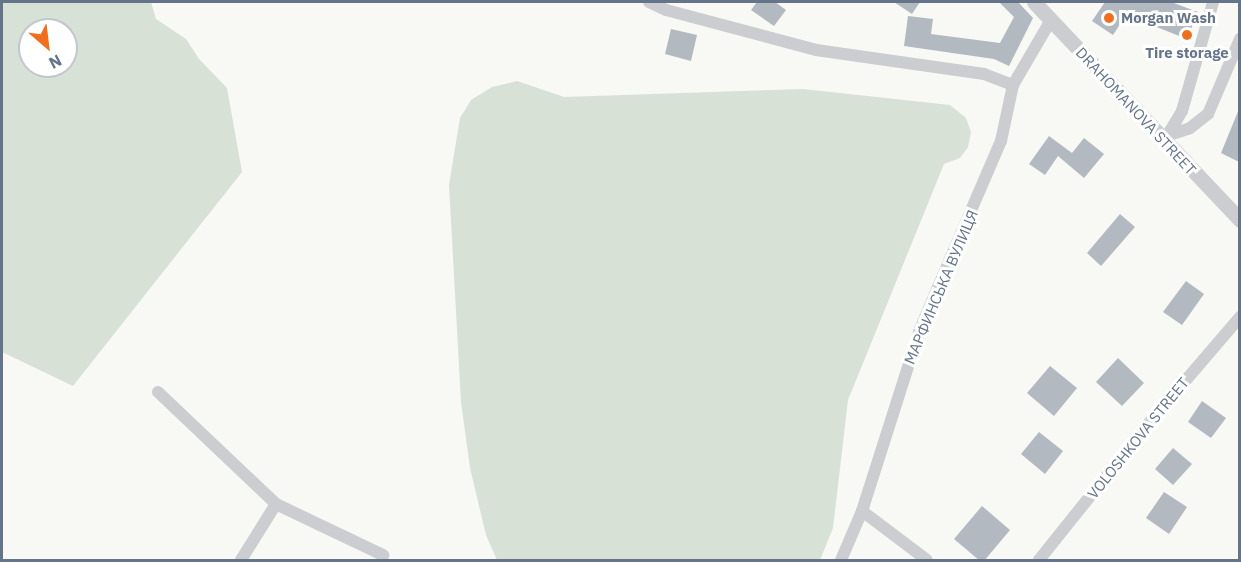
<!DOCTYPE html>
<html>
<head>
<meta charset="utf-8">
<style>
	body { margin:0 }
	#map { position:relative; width:1241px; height:562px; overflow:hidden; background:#f8f8f5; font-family:"IBM Plex Sans",sans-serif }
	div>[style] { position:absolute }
	.green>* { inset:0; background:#d8e1d6 }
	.building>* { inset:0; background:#b3b9c0 }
	.minor>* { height:12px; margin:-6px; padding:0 6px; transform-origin:6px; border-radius:6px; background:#cbcdd1 }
	.tertiary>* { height:15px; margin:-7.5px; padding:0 7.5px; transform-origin:7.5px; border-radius:7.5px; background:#cbcdd1 }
	.dots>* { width:16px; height:16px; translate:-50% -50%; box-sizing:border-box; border:3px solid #fff; border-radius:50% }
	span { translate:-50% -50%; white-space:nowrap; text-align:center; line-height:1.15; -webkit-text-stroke:6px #fff; paint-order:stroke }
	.poi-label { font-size:15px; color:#657489; font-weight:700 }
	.left { translate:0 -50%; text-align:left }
	.street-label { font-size:15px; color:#657489 }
	.frame { position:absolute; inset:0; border:3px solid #657489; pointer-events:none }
	.north { position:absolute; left:18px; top:18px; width:60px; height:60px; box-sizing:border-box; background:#fff; border:2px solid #c1c7d0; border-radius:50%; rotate:152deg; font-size:16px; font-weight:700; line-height:24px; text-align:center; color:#657489 }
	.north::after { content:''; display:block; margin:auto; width:21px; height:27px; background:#f06f1e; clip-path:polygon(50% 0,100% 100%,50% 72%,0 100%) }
</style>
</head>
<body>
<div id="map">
	<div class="green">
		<div style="clip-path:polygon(evenodd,2px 2px,151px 2px,156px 19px,186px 39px,199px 59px,227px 88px,242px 172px,73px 386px,2px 352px,2px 2px,30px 30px,66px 30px,66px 66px,30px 66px,30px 30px)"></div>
		<div style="clip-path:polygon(517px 81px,564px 97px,803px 89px,950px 105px,966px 118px,971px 132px,968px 147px,960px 158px,944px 164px,848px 400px,833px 528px,820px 560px,497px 560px,486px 535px,470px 468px,461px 402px,449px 185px,460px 118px,471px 100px,492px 87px)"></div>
	</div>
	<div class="building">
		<div style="clip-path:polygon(757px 2px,775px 2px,786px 10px,774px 26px,751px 10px)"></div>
		<div style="clip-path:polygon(894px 2px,920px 2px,912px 14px)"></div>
		<div style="clip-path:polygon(999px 2px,1018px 2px,1033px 18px,1009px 66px,994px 59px,904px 46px,908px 16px,933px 19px,931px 34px,1000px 43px,1014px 17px)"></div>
		<div style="clip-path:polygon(1105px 2px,1171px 2px,1198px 12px,1187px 39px,1126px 15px,1113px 35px,1092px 21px)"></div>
		<div style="clip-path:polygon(671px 29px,697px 35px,691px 61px,665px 54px)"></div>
		<div style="clip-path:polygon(1239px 109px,1239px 162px,1221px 153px)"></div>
		<div style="clip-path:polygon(1049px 136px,1072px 153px,1084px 138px,1104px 154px,1084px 178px,1058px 156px,1045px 175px,1029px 164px)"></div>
		<div style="clip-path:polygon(1120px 214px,1135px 227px,1101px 266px,1087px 253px)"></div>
		<div style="clip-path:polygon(1186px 281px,1204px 294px,1182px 325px,1163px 312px)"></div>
		<div style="clip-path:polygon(1118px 358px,1144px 383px,1122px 406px,1096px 382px)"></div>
		<div style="clip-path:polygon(1050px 366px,1077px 388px,1054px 416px,1027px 393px)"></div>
		<div style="clip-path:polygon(1202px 401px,1226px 418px,1211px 438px,1188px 422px)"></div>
		<div style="clip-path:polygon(1039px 432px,1063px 451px,1045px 474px,1021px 454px)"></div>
		<div style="clip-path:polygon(1173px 448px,1192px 464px,1173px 485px,1155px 469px)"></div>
		<div style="clip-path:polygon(1164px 492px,1187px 507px,1169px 534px,1146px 518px)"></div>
		<div style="clip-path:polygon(982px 506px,1010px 530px,984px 561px,980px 561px,954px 539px)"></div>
	</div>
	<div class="minor">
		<div style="left:649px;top:2px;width:19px;rotate:25deg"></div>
		<div style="left:666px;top:10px;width:155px;rotate:14.9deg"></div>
		<div style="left:816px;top:50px;width:170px;rotate:8.1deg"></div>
		<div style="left:984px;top:74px;width:31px;rotate:21deg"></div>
		<div style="left:1169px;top:135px;width:22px;rotate:-18deg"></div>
		<div style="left:1190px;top:128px;width:23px;rotate:-38deg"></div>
		<div style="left:1208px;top:114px;width:82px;rotate:-66.9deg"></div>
		<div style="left:1164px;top:141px;width:35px;rotate:-59deg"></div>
		<div style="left:1182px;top:111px;width:113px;rotate:-74.1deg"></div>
		<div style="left:158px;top:392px;width:163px;rotate:43.5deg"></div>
		<div style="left:862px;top:511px;width:81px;rotate:37deg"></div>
		<div style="left:241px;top:560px;width:66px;rotate:-58deg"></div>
		<div style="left:276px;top:504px;width:119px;rotate:25.5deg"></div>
		<div style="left:841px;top:560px;width:53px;rotate:-66.8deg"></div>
		<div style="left:862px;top:511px;width:191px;rotate:-72.3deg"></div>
		<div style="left:920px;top:329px;width:205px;rotate:-66.7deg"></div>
		<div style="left:1001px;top:141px;width:57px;rotate:-77.9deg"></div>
		<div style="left:1013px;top:85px;width:75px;rotate:-59.7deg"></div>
		<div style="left:1039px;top:560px;width:168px;rotate:-51.3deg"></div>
		<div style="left:1144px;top:429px;width:148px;rotate:-49.4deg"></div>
	</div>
	<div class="tertiary">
		<div style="left:1034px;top:2px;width:300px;rotate:46.6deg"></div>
	</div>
	<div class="dots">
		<div style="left:1109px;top:18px;background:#f06f1e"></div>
		<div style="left:1187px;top:35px;background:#f06f1e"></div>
	</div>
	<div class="poi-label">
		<span class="left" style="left:1121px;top:18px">Morgan Wash</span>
		<span style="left:1187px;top:53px">Tire storage</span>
	</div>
	<div class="street-label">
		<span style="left:1136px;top:111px;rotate:47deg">DRAHOMANOVA STREET</span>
		<span style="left:941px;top:287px;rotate:-67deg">МАРФИНСЬКА ВУЛИЦЯ</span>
		<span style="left:1138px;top:438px;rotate:-51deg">VOLOSHKOVA STREET</span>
	</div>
	<div class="frame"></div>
	<div class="north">N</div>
</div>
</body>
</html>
